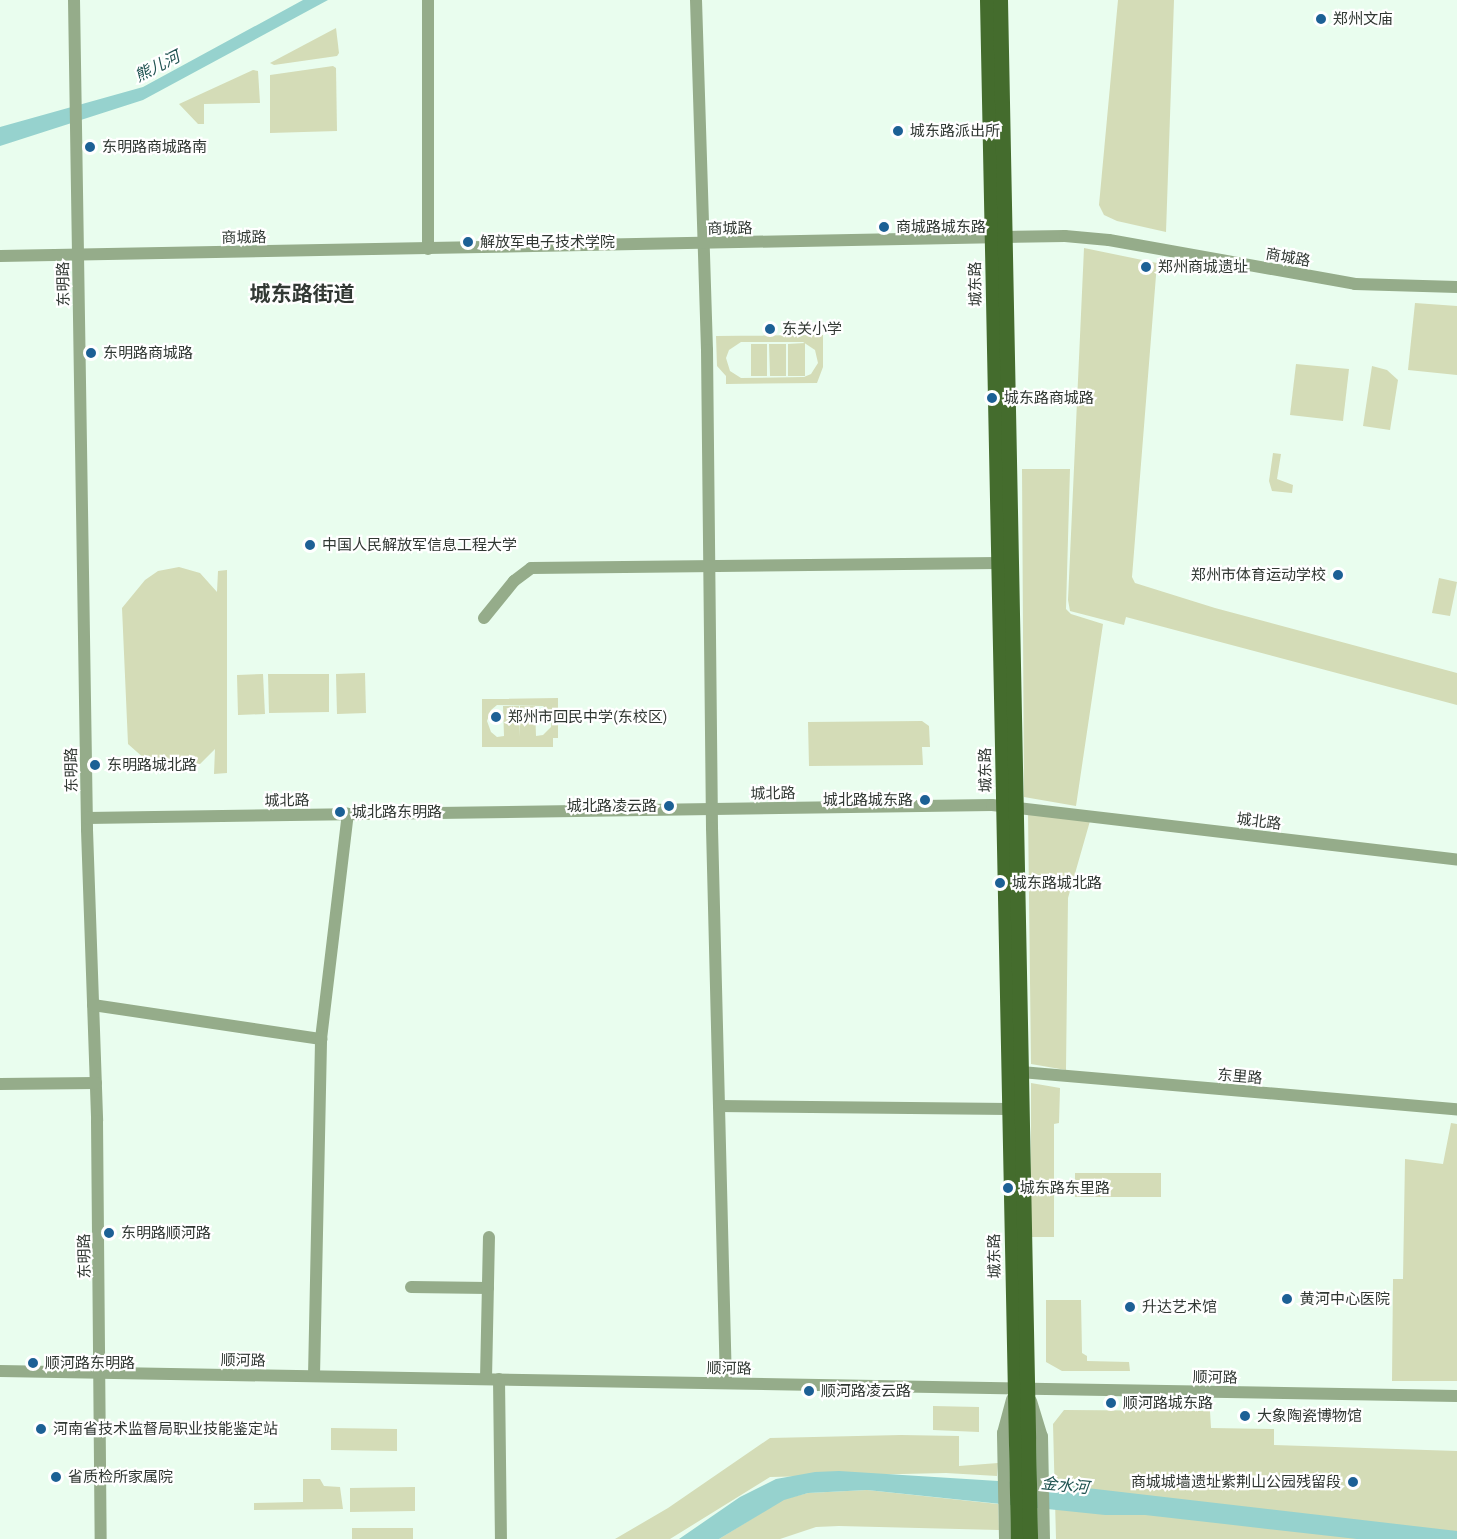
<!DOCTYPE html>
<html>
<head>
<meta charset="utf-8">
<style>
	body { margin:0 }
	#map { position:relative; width:1457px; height:1539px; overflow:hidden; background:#e9fdee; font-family:Ubuntu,"Noto Sans SC",sans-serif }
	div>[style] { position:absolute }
	.green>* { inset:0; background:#d4dcb7 }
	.water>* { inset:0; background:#96d2ce }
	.minor>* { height:12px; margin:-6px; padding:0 6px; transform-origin:6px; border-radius:6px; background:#95ac8a }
	.major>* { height:15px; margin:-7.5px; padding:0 7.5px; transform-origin:7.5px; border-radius:7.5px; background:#446c2d }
	.dots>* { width:16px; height:16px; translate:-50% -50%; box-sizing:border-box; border:3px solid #fff; border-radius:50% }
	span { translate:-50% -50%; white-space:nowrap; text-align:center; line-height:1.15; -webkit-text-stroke:4.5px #fff; paint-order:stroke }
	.poi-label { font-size:15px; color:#313833 }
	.left { translate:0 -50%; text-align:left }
	.right { translate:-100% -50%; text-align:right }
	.street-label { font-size:15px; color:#313833 }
	.water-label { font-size:16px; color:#205351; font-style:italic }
	.district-label { font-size:21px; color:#313833; font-weight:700 }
</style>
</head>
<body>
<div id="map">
	<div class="green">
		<div style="clip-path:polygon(1118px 0,1174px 0,1166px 232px,1117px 221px,1104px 215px,1099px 205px)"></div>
		<div style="clip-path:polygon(336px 28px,339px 53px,337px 56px,274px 65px,270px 63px)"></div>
		<div style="clip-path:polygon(333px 66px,336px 68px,337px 131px,270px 133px,270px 75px)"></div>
		<div style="clip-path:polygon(253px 70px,258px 71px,260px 103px,204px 104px,204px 124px,198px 124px,179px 104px)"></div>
		<div style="clip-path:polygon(1084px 248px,1157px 263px,1132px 577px,1135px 583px,1215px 608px,1457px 673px,1457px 705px,1126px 617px,1124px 625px,1070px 611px,1068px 600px)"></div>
		<div style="clip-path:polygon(1415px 303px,1457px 306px,1457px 375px,1408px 370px)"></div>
		<div style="clip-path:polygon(evenodd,823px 335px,823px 367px,817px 383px,726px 384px,726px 376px,717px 366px,716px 336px,823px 335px,741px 342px,803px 342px,815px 350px,818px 363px,811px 374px,804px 377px,741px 378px,730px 371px,726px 358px,729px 350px,741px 342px)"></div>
		<div style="clip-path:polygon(805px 343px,805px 376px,788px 376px,788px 344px)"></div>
		<div style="clip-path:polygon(751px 344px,767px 344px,767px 376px,751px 376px)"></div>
		<div style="clip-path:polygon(769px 344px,786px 344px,786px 376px,770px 376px)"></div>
		<div style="clip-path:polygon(1296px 364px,1349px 369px,1343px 421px,1290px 415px)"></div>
		<div style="clip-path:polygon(1372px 366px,1387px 370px,1398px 380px,1390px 430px,1363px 426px)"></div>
		<div style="clip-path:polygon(1273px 453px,1281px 454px,1277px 479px,1293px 485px,1292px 493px,1272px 491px,1269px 481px)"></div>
		<div style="clip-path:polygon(1022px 469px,1070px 469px,1066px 609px,1071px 614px,1103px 624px,1076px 806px,1024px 797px)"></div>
		<div style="clip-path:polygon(179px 567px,200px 573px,217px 592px,218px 571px,227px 570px,227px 773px,214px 774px,215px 749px,196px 768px,176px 769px,154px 767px,128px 744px,122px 608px,145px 580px,158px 571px)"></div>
		<div style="clip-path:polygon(1439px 578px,1457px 582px,1450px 616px,1432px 613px)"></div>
		<div style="clip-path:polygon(365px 673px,366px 713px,337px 714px,336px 674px)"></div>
		<div style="clip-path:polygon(263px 674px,265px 714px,238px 715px,237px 675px)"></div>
		<div style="clip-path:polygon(268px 674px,329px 674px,329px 712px,269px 713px)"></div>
		<div style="clip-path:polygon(evenodd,558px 698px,558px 738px,553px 738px,553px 747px,482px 747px,482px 699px,558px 698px,497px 705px,543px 706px,552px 715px,551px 727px,543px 735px,536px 736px,535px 706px,520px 706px,519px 737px,519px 706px,503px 706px,504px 736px,497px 737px,491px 732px,487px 721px,491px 710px,497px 705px)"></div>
		<div style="clip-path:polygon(922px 721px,929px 726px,930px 747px,922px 747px,923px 765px,809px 766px,808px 722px)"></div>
		<div style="clip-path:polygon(1028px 813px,1090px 821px,1068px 898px,1066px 1070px,1031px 1064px)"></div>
		<div style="clip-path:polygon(1031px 1083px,1060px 1088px,1059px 1123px,1054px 1124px,1054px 1237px,1031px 1237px)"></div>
		<div style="clip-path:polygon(1451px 1123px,1457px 1124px,1457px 1381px,1392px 1381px,1393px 1279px,1403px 1279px,1405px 1159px,1443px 1164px)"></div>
		<div style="clip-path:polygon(1075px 1173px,1161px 1173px,1161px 1197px,1075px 1197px)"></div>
		<div style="clip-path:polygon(1046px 1300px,1081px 1300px,1082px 1353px,1087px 1356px,1087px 1361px,1129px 1362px,1130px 1371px,1062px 1371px,1046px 1362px)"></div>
		<div style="clip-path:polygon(933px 1406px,979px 1407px,979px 1432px,933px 1430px)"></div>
		<div style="clip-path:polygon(1064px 1410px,1210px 1411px,1211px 1428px,1274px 1429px,1274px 1445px,1457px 1451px,1457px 1539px,1056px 1539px,1053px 1424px)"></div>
		<div style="clip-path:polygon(331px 1428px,397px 1429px,397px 1451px,331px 1450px)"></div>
		<div style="clip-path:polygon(901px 1435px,959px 1436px,959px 1466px,998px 1463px,997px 1476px,946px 1473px,770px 1477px,670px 1539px,615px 1539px,668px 1508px,770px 1438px)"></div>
		<div style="clip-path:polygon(303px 1479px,320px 1479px,324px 1486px,340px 1487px,343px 1509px,254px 1510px,254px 1503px,303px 1502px)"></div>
		<div style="clip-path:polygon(415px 1487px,415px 1511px,350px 1512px,350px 1488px)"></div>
		<div style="clip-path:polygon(867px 1490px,998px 1504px,999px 1530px,839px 1526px,816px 1527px,780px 1539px,719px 1539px,784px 1499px,808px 1493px)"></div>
		<div style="clip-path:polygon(352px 1528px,413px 1528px,413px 1539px,352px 1539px)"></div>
	</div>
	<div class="water">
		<div style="clip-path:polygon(303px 0,328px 0,143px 100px,0 146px,0 127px,143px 87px)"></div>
		<div style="clip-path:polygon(839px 1471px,1061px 1485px,1457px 1531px,1457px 1539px,1357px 1539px,1145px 1515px,1105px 1515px,867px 1490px,808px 1493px,784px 1500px,719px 1539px,679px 1539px,740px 1497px,776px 1479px,815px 1472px)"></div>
	</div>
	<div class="minor">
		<div style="left:74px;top:0;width:830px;rotate:89.1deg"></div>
		<div style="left:87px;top:830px;width:291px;rotate:88deg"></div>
		<div style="left:97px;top:1121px;width:418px;rotate:89.5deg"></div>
		<div style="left:428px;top:0;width:249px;rotate:90deg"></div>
		<div style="left:696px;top:0;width:350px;rotate:88.2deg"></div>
		<div style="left:707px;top:350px;width:478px;rotate:89.4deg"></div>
		<div style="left:712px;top:828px;width:555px;rotate:88.56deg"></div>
		<div style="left:0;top:256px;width:1065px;rotate:-1.08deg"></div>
		<div style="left:1065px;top:236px;width:44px;rotate:5.2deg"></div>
		<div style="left:1109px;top:240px;width:250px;rotate:10.1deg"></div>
		<div style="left:1355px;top:284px;width:102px;rotate:1.7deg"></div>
		<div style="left:484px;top:618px;width:48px;rotate:-51deg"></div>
		<div style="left:514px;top:581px;width:21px;rotate:-37deg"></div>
		<div style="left:531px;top:568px;width:467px;rotate:-0.6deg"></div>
		<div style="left:87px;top:818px;width:905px;rotate:-0.82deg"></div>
		<div style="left:992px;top:805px;width:468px;rotate:6.7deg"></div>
		<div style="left:93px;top:1005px;width:231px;rotate:8.5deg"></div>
		<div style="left:1021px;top:1072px;width:438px;rotate:4.9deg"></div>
		<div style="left:0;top:1084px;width:96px;rotate:-0.6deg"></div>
		<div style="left:719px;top:1106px;width:290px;rotate:0.6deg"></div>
		<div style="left:411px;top:1287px;width:77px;rotate:0.7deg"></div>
		<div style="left:0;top:1371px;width:1457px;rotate:0.98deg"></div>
		<div style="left:314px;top:1376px;width:337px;rotate:-88.8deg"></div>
		<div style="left:321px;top:1039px;width:227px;rotate:-83.2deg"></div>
		<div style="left:486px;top:1379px;width:142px;rotate:-88.8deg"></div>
		<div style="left:499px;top:1379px;width:160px;rotate:89.3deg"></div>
		<div style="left:1031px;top:1401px;width:37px;rotate:73deg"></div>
		<div style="left:1042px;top:1436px;width:103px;rotate:88.9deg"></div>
		<div style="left:1005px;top:1539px;width:106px;rotate:-91.1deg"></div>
		<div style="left:1003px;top:1433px;width:35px;rotate:-75deg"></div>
	</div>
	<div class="major">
		<div style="left:987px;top:0;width:1539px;rotate:88.85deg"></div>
		<div style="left:1000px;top:0;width:1539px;rotate:88.88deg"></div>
	</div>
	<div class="dots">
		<div style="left:1321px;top:19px;background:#1c6095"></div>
		<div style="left:898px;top:131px;background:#1c6095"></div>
		<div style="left:90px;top:147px;background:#1c6095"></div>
		<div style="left:884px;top:227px;background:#1c6095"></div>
		<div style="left:468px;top:242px;background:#1c6095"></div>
		<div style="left:1146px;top:267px;background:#1c6095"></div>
		<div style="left:770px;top:329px;background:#1c6095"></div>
		<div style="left:91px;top:353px;background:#1c6095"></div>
		<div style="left:992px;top:398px;background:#1c6095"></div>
		<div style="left:310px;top:545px;background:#1c6095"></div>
		<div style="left:1338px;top:575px;background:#1c6095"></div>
		<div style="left:496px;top:717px;background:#1c6095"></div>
		<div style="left:95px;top:765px;background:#1c6095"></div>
		<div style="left:925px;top:800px;background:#1c6095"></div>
		<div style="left:669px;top:806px;background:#1c6095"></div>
		<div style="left:340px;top:812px;background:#1c6095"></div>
		<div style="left:1000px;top:883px;background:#1c6095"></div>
		<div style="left:1008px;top:1188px;background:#1c6095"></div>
		<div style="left:109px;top:1233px;background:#1c6095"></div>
		<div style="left:1287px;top:1299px;background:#1c6095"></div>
		<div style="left:1130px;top:1307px;background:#1c6095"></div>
		<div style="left:33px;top:1363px;background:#1c6095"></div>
		<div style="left:809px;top:1391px;background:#1c6095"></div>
		<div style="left:1111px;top:1403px;background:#1c6095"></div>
		<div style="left:1245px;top:1416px;background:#1c6095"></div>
		<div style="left:41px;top:1429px;background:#1c6095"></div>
		<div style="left:56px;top:1477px;background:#1c6095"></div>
		<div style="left:1353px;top:1482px;background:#1c6095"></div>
	</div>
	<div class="poi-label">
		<span class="left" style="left:1333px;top:19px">郑州文庙</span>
		<span class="left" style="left:910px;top:131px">城东路派出所</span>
		<span class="left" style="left:102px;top:147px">东明路商城路南</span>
		<span class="left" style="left:896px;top:227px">商城路城东路</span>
		<span class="left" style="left:480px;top:242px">解放军电子技术学院</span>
		<span class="left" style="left:1158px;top:267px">郑州商城遗址</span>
		<span class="left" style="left:782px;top:329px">东关小学</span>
		<span class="left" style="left:103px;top:353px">东明路商城路</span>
		<span class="left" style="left:1004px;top:398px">城东路商城路</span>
		<span class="left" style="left:322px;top:545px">中国人民解放军信息工程大学</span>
		<span class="right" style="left:1326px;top:575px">郑州市体育运动学校</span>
		<span class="left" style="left:508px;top:717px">郑州市回民中学(东校区)</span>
		<span class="left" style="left:107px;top:765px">东明路城北路</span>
		<span class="right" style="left:913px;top:800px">城北路城东路</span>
		<span class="right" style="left:657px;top:806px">城北路凌云路</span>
		<span class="left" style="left:352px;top:812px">城北路东明路</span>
		<span class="left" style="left:1012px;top:883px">城东路城北路</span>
		<span class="left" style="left:1020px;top:1188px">城东路东里路</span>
		<span class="left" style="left:121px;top:1233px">东明路顺河路</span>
		<span class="left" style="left:1300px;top:1299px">黄河中心医院</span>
		<span class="left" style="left:1142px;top:1307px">升达艺术馆</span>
		<span class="left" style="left:45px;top:1363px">顺河路东明路</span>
		<span class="left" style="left:821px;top:1391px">顺河路凌云路</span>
		<span class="left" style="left:1123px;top:1403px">顺河路城东路</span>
		<span class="left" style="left:1257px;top:1416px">大象陶瓷博物馆</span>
		<span class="left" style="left:53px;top:1429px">河南省技术监督局职业技能鉴定站</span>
		<span class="left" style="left:68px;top:1477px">省质检所家属院</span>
		<span class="right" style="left:1341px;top:1482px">商城城墙遗址紫荆山公园残留段</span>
	</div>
	<div class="street-label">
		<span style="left:730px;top:228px;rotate:-1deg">商城路</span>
		<span style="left:244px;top:237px;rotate:-1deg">商城路</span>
		<span style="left:1288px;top:257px;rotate:10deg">商城路</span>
		<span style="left:63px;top:284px;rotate:-91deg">东明路</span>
		<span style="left:975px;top:284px;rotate:-91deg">城东路</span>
		<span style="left:71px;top:770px;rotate:-91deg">东明路</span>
		<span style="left:985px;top:770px;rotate:-91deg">城东路</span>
		<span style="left:773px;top:793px;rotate:-1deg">城北路</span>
		<span style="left:287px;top:800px;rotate:-1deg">城北路</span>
		<span style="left:1259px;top:821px;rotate:7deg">城北路</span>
		<span style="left:1240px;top:1076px;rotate:5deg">东里路</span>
		<span style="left:84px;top:1256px;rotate:-91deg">东明路</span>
		<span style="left:994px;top:1256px;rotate:-91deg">城东路</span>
		<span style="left:243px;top:1360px;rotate:1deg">顺河路</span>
		<span style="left:729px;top:1368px;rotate:1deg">顺河路</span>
		<span style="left:1215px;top:1377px;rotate:1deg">顺河路</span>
	</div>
	<div class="water-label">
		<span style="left:157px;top:66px;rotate:-27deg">熊儿河</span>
		<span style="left:1065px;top:1485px;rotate:6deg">金水河</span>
	</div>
	<div class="district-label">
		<span style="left:302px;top:293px">城东路街道</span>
	</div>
</div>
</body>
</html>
